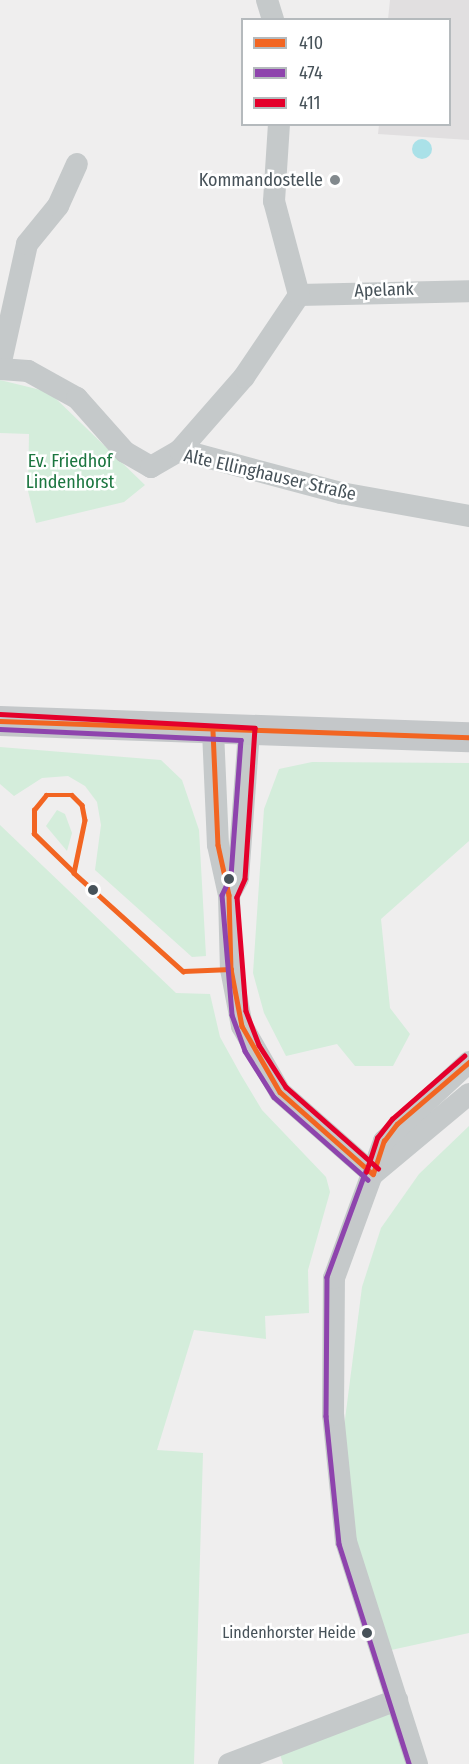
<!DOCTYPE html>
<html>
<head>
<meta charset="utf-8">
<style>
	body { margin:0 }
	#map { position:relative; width:469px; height:1764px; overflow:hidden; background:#efeeee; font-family:"Fira Sans Condensed",sans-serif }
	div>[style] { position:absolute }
	.education>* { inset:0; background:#e1dfe0 }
	.green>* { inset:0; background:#d4eddb }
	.water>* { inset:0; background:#aae1e8 }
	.round { border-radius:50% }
	.minor>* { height:22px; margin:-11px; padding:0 11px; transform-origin:11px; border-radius:11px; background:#c5c9ca }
	.major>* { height:30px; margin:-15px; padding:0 15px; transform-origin:15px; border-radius:15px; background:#c4c7c9 }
	.bus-1>* { height:4.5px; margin:-2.25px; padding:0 2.25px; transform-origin:2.25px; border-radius:2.25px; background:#f26522 }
	.bus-2>* { height:4.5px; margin:-2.25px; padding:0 2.25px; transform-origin:2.25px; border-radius:2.25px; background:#8e44ad }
	.bus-3>* { height:4.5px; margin:-2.25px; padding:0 2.25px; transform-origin:2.25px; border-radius:2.25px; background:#e4002b }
	.dots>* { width:16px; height:16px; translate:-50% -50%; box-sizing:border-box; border:3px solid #fff; border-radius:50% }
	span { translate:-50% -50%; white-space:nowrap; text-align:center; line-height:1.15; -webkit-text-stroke:5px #fff; paint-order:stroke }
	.bus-label { font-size:16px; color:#475259 }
	.right { translate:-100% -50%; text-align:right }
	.poi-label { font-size:18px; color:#475259 }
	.street-label { font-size:18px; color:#475259 }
	.park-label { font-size:18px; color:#1c7640 }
	.legend { position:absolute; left:241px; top:18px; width:210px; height:108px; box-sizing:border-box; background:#fff; border:2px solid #b5babd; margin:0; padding:8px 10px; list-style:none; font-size:18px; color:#475259 }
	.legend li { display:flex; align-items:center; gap:12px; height:30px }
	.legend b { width:30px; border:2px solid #b5babd }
</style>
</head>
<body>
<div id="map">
	<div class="education">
		<div style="clip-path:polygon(390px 0,469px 0,469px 140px,378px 134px,379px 125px,450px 124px,450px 20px,388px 19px)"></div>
	</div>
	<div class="green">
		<div style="clip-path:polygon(0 380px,49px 392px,145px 485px,124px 502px,36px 523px,28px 491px,29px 434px,0 433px)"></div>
		<div style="clip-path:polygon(0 747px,161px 760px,182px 780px,199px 830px,206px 956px,192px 957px,95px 870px,101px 825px,97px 802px,85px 786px,68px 776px,42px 778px,14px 796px,0 784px)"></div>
		<div style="clip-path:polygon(312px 762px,469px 763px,469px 841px,381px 919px,390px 1008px,410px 1034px,393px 1066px,355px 1066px,337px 1044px,286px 1056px,264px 1013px,253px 973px,264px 809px,279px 769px)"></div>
		<div style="clip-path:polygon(57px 810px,65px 814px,72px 833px,67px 851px,46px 826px)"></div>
		<div style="clip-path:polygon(0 825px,176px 993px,210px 994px,220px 1037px,241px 1075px,262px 1110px,326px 1177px,330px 1192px,308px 1270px,309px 1313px,265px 1316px,266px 1339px,194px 1330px,157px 1450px,203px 1453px,194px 1764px,0 1764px)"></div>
		<div style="clip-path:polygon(469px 1126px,469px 1633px,382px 1652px,338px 1474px,362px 1287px,381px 1228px,419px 1174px)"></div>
		<div style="clip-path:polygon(397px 1700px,417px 1764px,283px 1764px,277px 1745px)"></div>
	</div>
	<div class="water">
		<div class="round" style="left:412px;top:139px;width:20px;height:20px"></div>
	</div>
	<div class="minor">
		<div style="left:267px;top:0;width:21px;rotate:73deg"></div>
		<div style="left:299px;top:295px;width:170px;rotate:-1.3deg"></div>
		<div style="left:0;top:366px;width:125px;rotate:-77.5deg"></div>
		<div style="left:27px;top:244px;width:49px;rotate:-50.8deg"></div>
		<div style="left:58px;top:206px;width:46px;rotate:-65.7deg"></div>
		<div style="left:0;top:369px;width:28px;rotate:4deg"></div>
		<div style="left:28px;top:371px;width:56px;rotate:28.9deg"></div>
		<div style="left:77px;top:398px;width:72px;rotate:48.4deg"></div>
		<div style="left:125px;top:452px;width:30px;rotate:30deg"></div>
		<div style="left:151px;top:467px;width:34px;rotate:-30deg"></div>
		<div style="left:180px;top:450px;width:97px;rotate:-48.8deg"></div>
		<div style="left:244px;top:377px;width:99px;rotate:-56.1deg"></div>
		<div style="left:299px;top:295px;width:97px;rotate:-104.9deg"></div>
		<div style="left:274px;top:201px;width:77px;rotate:-86.3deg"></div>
		<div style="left:180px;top:450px;width:167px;rotate:15deg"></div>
		<div style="left:341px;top:493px;width:130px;rotate:10.2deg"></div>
		<div style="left:213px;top:731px;width:114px;rotate:87.5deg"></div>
		<div style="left:218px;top:845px;width:51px;rotate:77.6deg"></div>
		<div style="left:229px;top:895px;width:74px;rotate:88.5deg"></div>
		<div style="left:231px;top:969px;width:58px;rotate:79.1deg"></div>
		<div style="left:242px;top:1026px;width:76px;rotate:60.1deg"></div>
		<div style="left:280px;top:1092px;width:124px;rotate:41.4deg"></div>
		<div style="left:229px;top:895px;width:19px;rotate:-62deg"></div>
		<div style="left:238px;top:878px;width:145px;rotate:-85.7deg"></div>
		<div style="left:373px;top:1174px;width:125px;rotate:-39.8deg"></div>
		<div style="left:229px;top:1764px;width:180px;rotate:-20.9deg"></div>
		<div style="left:417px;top:1764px;width:233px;rotate:-107.7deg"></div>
		<div style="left:346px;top:1542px;width:128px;rotate:-95.8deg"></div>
		<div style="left:333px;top:1415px;width:137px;rotate:-89.6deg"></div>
		<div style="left:334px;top:1278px;width:146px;rotate:-69.9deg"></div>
		<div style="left:384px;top:1141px;width:116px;rotate:-42.9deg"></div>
	</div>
	<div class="major">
		<div style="left:0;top:721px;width:469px;rotate:2deg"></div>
	</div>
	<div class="bus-1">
		<div style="left:0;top:721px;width:469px;rotate:2deg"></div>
		<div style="left:213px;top:731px;width:114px;rotate:87.5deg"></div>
		<div style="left:218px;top:845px;width:51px;rotate:77.6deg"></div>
		<div style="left:229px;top:895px;width:74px;rotate:88.5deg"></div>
		<div style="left:231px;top:969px;width:58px;rotate:79.1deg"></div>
		<div style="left:242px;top:1026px;width:76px;rotate:60.1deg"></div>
		<div style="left:280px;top:1092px;width:124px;rotate:41.4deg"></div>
		<div style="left:46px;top:795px;width:26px"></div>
		<div style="left:72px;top:795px;width:14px;rotate:45deg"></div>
		<div style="left:82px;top:805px;width:15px;rotate:79deg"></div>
		<div style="left:85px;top:820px;width:54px;rotate:101.7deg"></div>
		<div style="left:74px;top:873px;width:56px;rotate:-135.7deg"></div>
		<div style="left:34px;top:834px;width:24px;rotate:-90deg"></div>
		<div style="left:34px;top:810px;width:19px;rotate:-51deg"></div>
		<div style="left:74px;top:873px;width:147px;rotate:42deg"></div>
		<div style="left:183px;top:971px;width:48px;rotate:-2.4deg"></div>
		<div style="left:373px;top:1174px;width:35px;rotate:-72deg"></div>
		<div style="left:384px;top:1141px;width:21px;rotate:-53deg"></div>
		<div style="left:397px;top:1124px;width:95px;rotate:-40.7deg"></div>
	</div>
	<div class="bus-2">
		<div style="left:0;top:729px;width:241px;rotate:2.6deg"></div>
		<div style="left:241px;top:740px;width:136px;rotate:94.2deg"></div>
		<div style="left:231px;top:876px;width:21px;rotate:115deg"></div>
		<div style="left:222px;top:895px;width:120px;rotate:85.2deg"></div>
		<div style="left:232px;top:1015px;width:38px;rotate:70deg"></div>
		<div style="left:245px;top:1051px;width:54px;rotate:57.8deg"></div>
		<div style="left:274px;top:1097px;width:125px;rotate:41.4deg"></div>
		<div style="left:366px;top:1171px;width:113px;rotate:110.2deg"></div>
		<div style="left:327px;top:1277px;width:139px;rotate:90.4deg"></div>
		<div style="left:326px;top:1416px;width:129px;rotate:84.2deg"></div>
		<div style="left:339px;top:1544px;width:231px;rotate:72.3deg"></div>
	</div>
	<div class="bus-3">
		<div style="left:0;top:714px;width:255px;rotate:3.1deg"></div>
		<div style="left:255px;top:728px;width:151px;rotate:93.8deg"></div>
		<div style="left:245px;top:879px;width:20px;rotate:114deg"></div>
		<div style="left:237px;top:897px;width:114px;rotate:85.5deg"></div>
		<div style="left:246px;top:1011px;width:36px;rotate:69deg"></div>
		<div style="left:259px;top:1045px;width:50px;rotate:57.3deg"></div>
		<div style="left:286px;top:1087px;width:123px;rotate:41.4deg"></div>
		<div style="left:366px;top:1172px;width:36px;rotate:-72deg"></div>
		<div style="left:377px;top:1138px;width:24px;rotate:-52deg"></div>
		<div style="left:392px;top:1119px;width:96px;rotate:-41.2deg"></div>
	</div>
	<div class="dots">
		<div style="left:335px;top:180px;background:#82898d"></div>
		<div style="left:229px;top:879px;background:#475259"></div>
		<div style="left:93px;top:890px;background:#475259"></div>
		<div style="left:367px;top:1633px;background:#475259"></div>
	</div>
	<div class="bus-label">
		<span class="right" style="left:356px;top:1633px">Lindenhorster Heide</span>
	</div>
	<div class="poi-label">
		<span class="right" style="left:323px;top:180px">Kommandostelle</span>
	</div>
	<div class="street-label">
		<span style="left:384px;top:290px;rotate:-2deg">Apelank</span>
		<span style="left:270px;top:475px;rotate:13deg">Alte Ellinghauser Straße</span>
	</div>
	<div class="park-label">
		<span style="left:70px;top:472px">Ev. Friedhof<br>Lindenhorst</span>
	</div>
	<ul class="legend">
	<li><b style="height:8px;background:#f26522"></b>410</li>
	<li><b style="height:8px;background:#8e44ad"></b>474</li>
	<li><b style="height:8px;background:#e4002b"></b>411</li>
	</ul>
</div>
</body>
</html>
